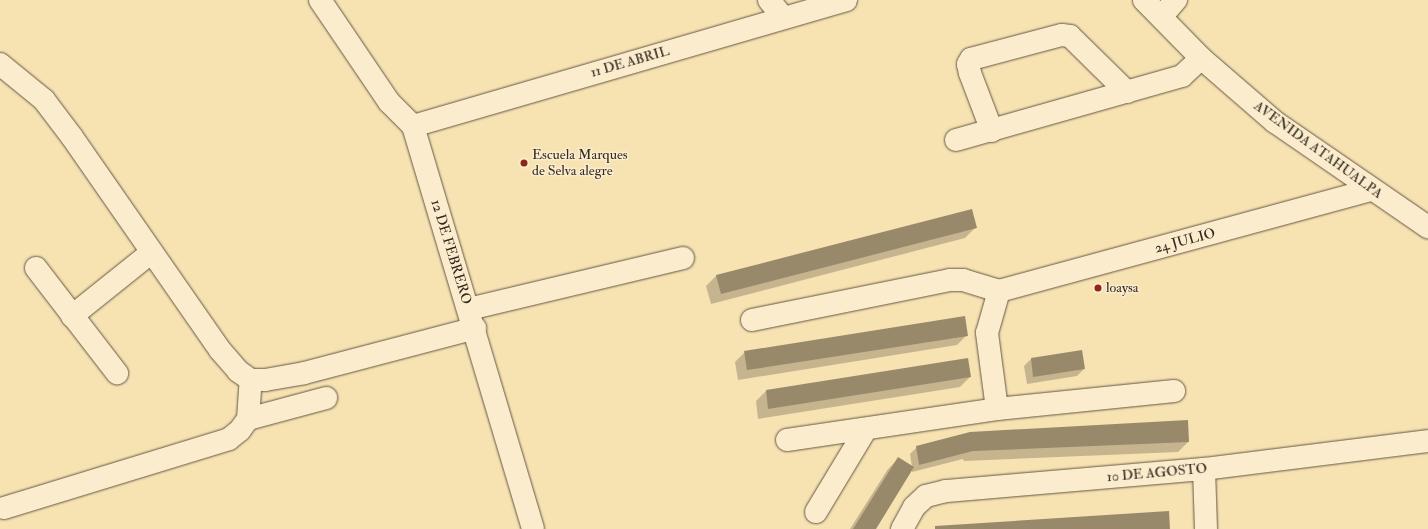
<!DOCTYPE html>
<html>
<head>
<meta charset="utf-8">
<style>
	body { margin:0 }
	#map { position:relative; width:1428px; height:529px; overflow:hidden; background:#f7e2b2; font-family:"IM FELL Double Pica",serif }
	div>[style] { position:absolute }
	.shadow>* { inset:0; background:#0003 }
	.building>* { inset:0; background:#99896b }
	.roads { filter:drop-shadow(0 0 1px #645744) drop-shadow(0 0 1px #645744) }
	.minor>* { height:22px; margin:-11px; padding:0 11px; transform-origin:11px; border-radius:11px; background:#faeccd }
	.dots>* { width:11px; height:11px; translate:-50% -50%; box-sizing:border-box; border:2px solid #faeccd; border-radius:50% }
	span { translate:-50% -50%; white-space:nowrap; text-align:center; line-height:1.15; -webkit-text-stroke:3px #faeccd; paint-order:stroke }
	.street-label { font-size:14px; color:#33291f }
	.poi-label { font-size:14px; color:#33291f }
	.left { translate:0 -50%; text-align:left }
</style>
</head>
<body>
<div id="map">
	<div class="shadow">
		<div style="clip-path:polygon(975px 228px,965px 238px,711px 304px,706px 286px,716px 276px)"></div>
		<div style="clip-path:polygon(967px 335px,957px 345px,738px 380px,735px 362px,745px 352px)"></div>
		<div style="clip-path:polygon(1081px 351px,1084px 369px,1077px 376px,1027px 384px,1024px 366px,1031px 359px)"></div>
		<div style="clip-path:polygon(967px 360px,970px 377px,960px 387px,758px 419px,756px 401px,766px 391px)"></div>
		<div style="clip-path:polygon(1187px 421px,1188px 442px,1178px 452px,964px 461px,963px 459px,912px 472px,912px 469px,875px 529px,850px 529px,888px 469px,898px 459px,912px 467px,910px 454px,917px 447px)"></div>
	</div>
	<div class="building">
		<div style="clip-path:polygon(972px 209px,977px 228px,721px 294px,716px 275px)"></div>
		<div style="clip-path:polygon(965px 316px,968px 336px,747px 370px,744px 351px)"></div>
		<div style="clip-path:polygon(1082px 350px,1085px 369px,1033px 377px,1031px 358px)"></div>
		<div style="clip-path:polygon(968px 358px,971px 377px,768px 409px,766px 390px)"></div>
		<div style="clip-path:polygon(1188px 420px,1189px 442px,973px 451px,919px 465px,916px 446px,970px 432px)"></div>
		<div style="clip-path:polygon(898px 457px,914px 467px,876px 529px,853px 529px)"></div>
		<div style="clip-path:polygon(1169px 511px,1170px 529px,935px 529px,935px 526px)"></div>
	</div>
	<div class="roads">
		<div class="minor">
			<div style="left:320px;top:0;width:123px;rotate:55.9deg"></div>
			<div style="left:389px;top:102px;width:34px;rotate:45deg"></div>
			<div style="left:413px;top:126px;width:420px;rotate:73.4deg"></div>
			<div style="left:769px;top:0;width:22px;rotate:51deg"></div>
			<div style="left:1144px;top:0;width:81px;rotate:45.5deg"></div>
			<div style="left:1201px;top:58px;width:98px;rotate:40.9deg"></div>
			<div style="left:1275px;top:122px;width:186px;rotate:34.5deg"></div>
			<div style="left:1161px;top:17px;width:23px;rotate:-49deg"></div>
			<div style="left:0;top:64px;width:57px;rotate:39.3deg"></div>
			<div style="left:44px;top:100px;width:46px;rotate:52.9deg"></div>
			<div style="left:72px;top:137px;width:259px;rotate:55.2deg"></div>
			<div style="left:220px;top:350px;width:28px;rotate:49deg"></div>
			<div style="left:238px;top:371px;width:16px;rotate:35deg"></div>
			<div style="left:251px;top:380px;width:14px"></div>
			<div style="left:265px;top:380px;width:40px;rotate:-10deg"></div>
			<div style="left:304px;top:373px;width:177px;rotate:-14.7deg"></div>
			<div style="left:413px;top:126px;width:451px;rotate:-16.2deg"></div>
			<div style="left:992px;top:131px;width:62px;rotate:-110.8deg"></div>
			<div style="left:970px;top:73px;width:9px;rotate:-103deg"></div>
			<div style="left:968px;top:64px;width:6px;rotate:-59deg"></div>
			<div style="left:971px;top:59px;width:94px;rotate:-14.8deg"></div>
			<div style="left:1062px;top:35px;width:8px;rotate:7deg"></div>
			<div style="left:1070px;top:36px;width:80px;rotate:44.5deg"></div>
			<div style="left:956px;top:140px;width:235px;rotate:-15.8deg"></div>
			<div style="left:1182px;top:76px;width:26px;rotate:-43deg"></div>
			<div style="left:36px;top:268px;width:133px;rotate:52.4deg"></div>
			<div style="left:999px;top:291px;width:385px;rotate:-15.2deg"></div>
			<div style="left:469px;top:309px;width:220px;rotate:-13.4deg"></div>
			<div style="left:72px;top:316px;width:102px;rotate:-38.7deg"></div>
			<div style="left:752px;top:320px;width:202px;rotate:-11.4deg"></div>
			<div style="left:950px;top:280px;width:13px"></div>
			<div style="left:963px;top:280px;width:38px;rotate:17deg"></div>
			<div style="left:997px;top:409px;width:77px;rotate:-97.5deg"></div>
			<div style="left:987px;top:333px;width:44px;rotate:-74.1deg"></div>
			<div style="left:248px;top:419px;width:81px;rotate:-15.1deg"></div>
			<div style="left:787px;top:440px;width:212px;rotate:-8.4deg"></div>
			<div style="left:997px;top:409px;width:178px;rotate:-5.8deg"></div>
			<div style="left:1204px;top:469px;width:60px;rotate:88.1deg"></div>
			<div style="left:4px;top:508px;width:235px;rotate:-17deg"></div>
			<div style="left:229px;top:439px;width:14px;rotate:-39deg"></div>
			<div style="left:240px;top:430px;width:14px;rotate:-54deg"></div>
			<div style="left:248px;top:419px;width:39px;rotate:-86deg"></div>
			<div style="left:816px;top:512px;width:97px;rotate:-58.9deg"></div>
			<div style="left:902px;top:529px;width:25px;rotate:-61deg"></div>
			<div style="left:914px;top:507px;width:16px;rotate:-43deg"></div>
			<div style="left:926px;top:496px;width:21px;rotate:-14deg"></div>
			<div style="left:946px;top:491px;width:259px;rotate:-4.9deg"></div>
			<div style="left:1204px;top:469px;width:226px;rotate:-7.1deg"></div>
		</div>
	</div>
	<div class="dots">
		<div style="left:524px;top:163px;background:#8f2418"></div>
		<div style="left:1098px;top:288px;background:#8f2418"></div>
	</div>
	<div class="street-label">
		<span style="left:630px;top:62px;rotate:-16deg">11 DE ABRIL</span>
		<span style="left:1318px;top:150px;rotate:36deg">AVENIDA ATAHUALPA</span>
		<span style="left:1185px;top:241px;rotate:-15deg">24 JULIO</span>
		<span style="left:451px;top:252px;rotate:73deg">12 DE FEBRERO</span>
		<span style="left:1157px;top:473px;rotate:-5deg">10 DE AGOSTO</span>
	</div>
	<div class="poi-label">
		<span class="left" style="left:532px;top:163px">Escuela Marques<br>de Selva alegre</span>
		<span class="left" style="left:1106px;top:288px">loaysa</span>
	</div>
</div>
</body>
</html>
